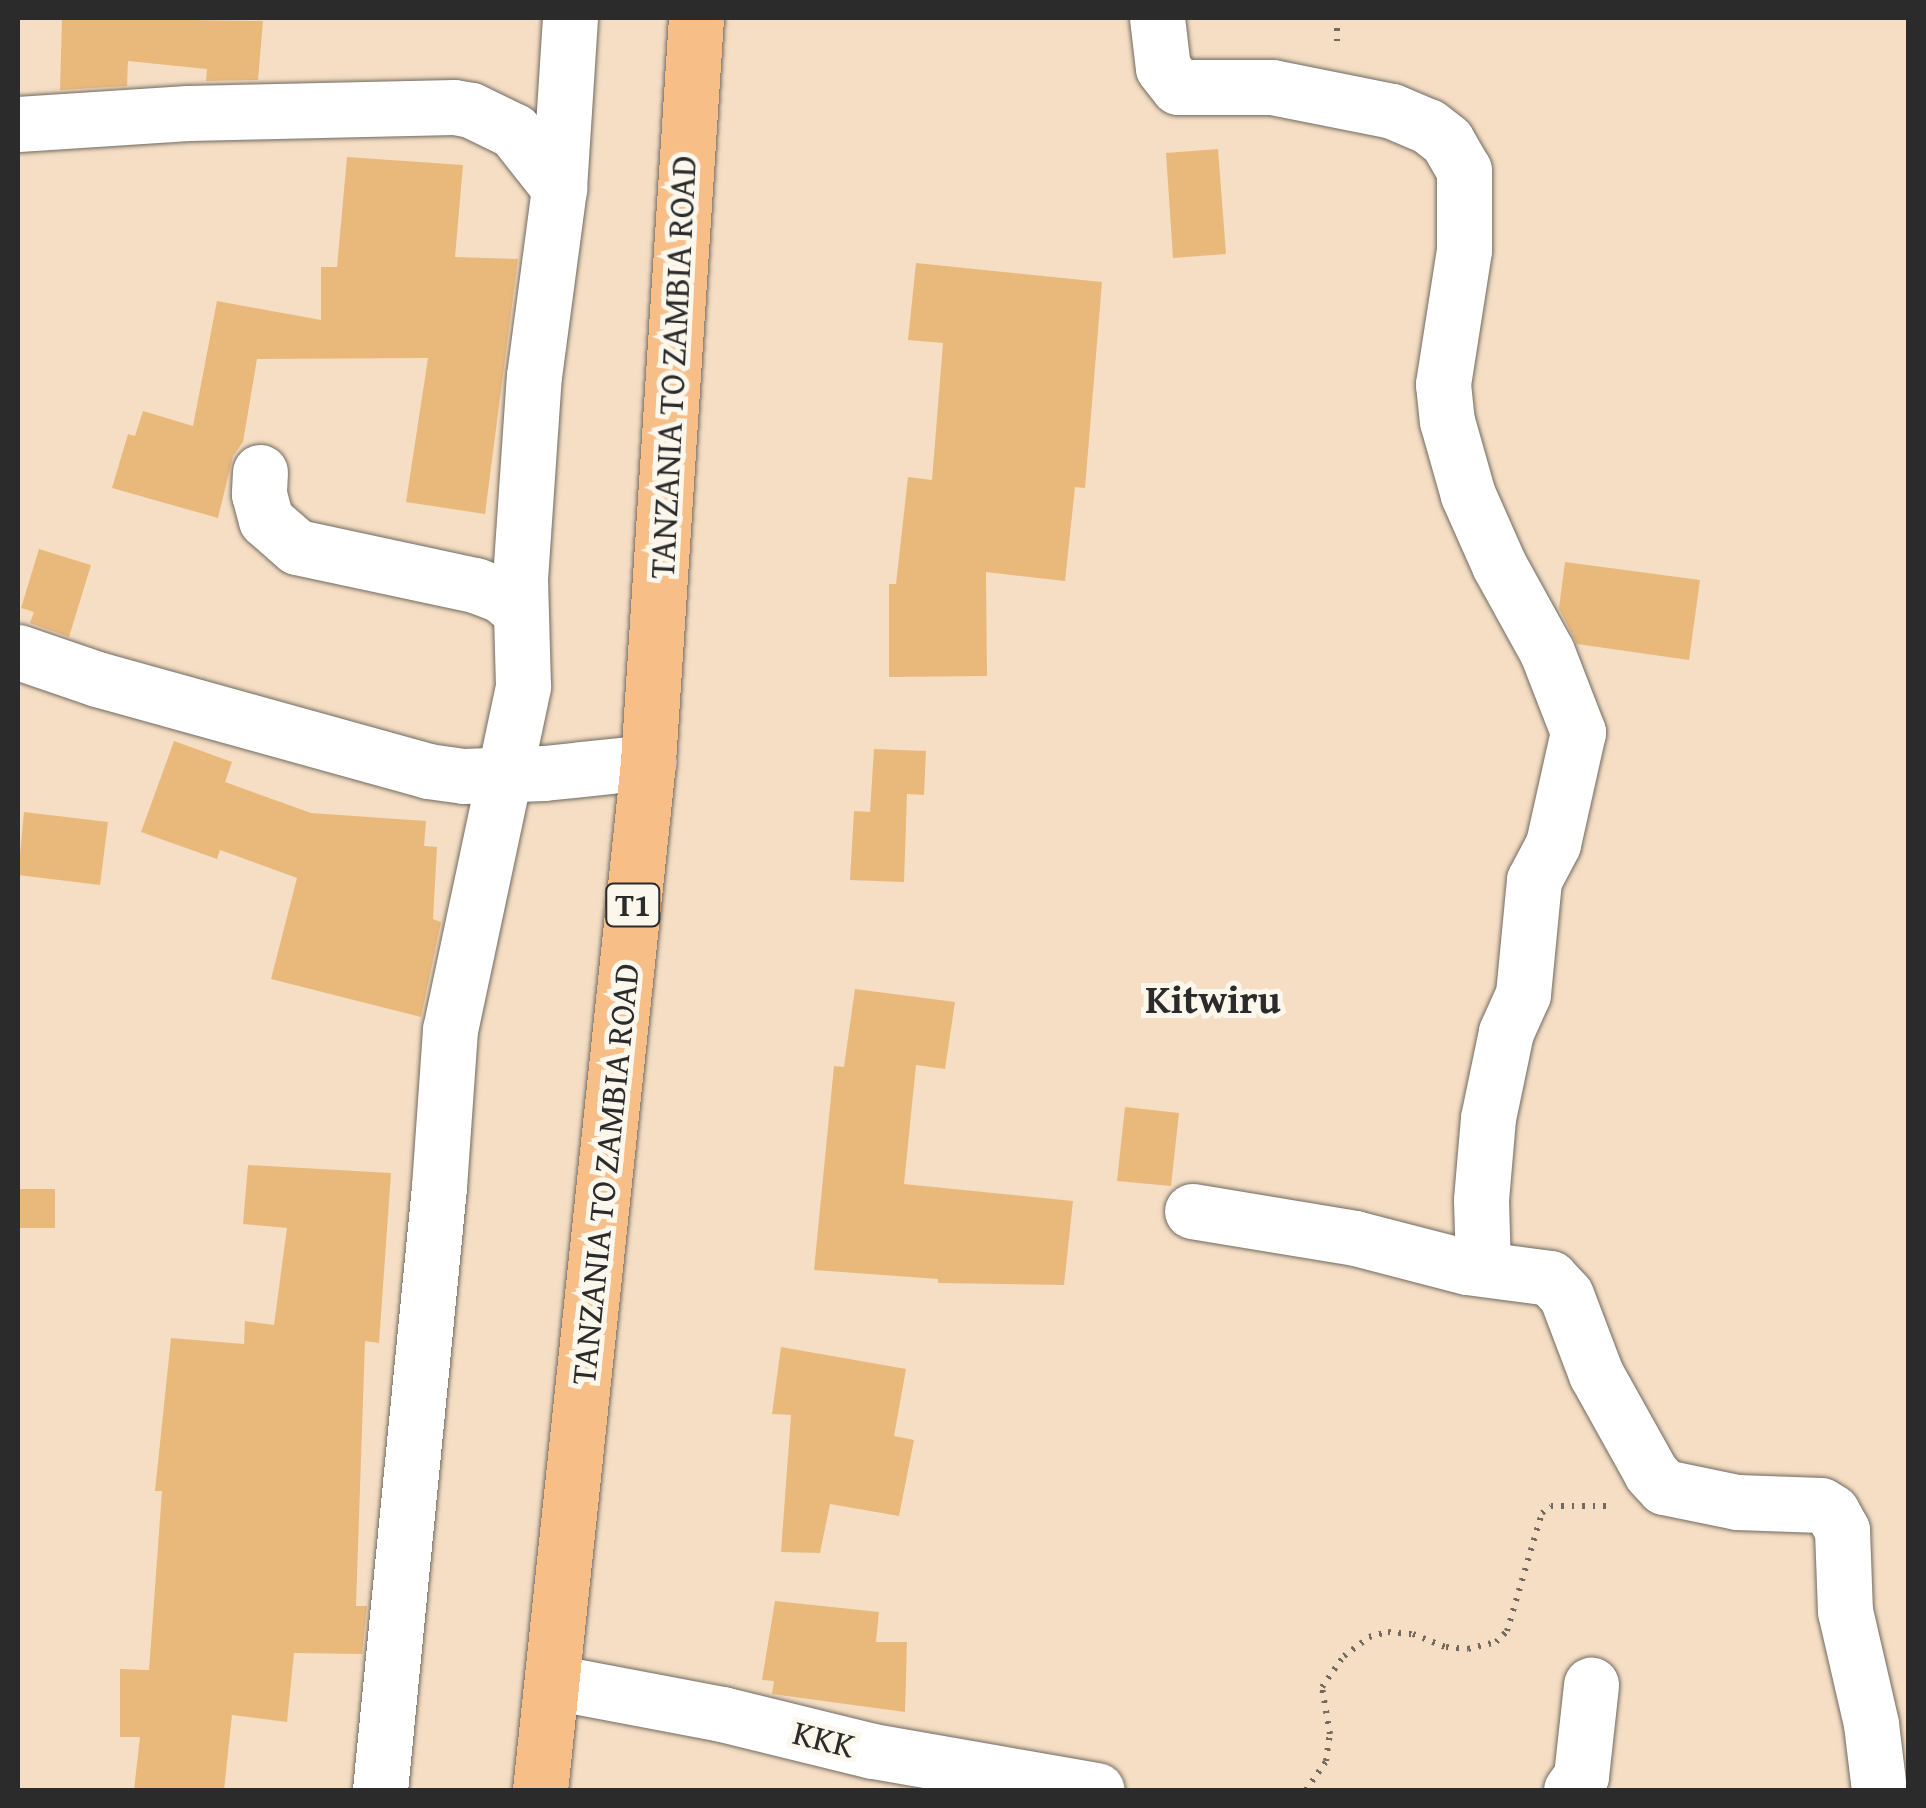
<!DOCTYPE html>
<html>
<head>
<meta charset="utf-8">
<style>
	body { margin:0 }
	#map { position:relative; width:1926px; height:1808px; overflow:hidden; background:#f5dec4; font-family:"Gentium Book Plus",serif }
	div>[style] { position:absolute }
	.building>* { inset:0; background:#e9b97c }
	.path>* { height:6px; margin-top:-3px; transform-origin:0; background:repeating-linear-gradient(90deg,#726a61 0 2.5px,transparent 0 10.5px) }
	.roads { filter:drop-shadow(0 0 2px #726a61) drop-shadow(0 0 2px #726a61) }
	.minor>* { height:55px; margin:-27.5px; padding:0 27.5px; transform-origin:27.5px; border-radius:27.5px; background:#fff }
	.trunk>* { height:55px; margin:-27.5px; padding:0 27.5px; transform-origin:27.5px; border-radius:27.5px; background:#f7be88 }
	span { translate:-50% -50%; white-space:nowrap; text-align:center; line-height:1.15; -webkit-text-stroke:10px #fbf7ec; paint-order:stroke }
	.shield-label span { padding:2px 8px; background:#fbf7ec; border:2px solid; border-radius:8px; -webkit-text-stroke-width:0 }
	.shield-label { font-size:32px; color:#2b2b2b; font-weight:700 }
	.street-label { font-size:35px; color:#2b2b2b }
	.quarter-label { font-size:40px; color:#2b2b2b; font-weight:700 }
	.frame { position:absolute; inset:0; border:20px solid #2b2b2b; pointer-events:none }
</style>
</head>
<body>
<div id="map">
	<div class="building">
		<div style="clip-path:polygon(62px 18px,263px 21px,258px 80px,206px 81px,207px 69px,128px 61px,127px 86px,60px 90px)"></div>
		<div style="clip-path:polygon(1218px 149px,1226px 254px,1173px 258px,1166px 153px)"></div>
		<div style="clip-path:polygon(347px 157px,463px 165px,455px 257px,518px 259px,485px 514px,406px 502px,428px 358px,257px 359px,243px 442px,233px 456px,218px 518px,112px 488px,128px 434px,135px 436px,143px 411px,193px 426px,217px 301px,321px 320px,321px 267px,337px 267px)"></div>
		<div style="clip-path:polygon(916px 263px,1102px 282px,1085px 488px,1075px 487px,1065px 581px,986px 572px,987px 676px,889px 677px,889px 584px,896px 584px,908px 477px,932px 480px,943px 343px,908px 340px)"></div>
		<div style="clip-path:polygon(39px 549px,91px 565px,69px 637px,30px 623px,34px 612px,21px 608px)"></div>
		<div style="clip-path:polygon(1565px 562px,1700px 580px,1689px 660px,1577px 644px,1559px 608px)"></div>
		<div style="clip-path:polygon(174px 741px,232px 762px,225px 782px,311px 813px,426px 821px,424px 846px,437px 847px,433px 919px,441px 922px,421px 1017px,271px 979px,297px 878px,220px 850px,217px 859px,141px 832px)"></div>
		<div style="clip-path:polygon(874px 749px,926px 751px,924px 795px,907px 794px,904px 882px,850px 880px,854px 811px,870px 812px)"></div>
		<div style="clip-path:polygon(24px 812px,108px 822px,100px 885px,18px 875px)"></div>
		<div style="clip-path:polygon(855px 989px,955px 1002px,945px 1069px,916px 1065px,904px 1184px,1073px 1201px,1064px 1285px,938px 1283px,938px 1279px,814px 1270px,834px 1066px,844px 1067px)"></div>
		<div style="clip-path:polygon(1125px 1107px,1179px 1113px,1171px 1186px,1117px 1181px)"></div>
		<div style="clip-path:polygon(248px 1165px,391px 1173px,379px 1343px,365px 1341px,356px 1606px,367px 1606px,362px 1654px,294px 1653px,287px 1722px,232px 1715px,224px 1790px,134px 1790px,140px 1737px,120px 1737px,120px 1669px,149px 1670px,162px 1491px,155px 1491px,171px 1338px,244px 1344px,245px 1321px,274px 1325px,287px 1228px,243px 1224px)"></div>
		<div style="clip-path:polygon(18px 1189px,55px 1189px,55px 1228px,18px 1228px)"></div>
		<div style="clip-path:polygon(781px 1347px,906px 1369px,894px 1436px,914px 1440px,899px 1516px,830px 1504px,820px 1553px,781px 1552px,791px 1415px,772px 1414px)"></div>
		<div style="clip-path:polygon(775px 1601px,879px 1612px,876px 1642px,907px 1642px,905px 1712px,772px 1694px,774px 1681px,762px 1680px)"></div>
	</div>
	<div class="path">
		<div style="left:1337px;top:18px;width:31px;rotate:90deg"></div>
		<div style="left:1306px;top:1790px;width:35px;rotate:-55deg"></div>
		<div style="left:1326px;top:1761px;width:27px;rotate:-82deg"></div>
		<div style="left:1330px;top:1734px;width:48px;rotate:-99.7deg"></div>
		<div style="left:1322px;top:1687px;width:38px;rotate:-55deg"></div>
		<div style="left:1344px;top:1656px;width:31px;rotate:-37deg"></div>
		<div style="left:1369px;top:1637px;width:20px;rotate:-15deg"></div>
		<div style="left:1388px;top:1632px;width:25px;rotate:5deg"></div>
		<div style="left:1413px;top:1634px;width:35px;rotate:22deg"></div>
		<div style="left:1446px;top:1647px;width:22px;rotate:5deg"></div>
		<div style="left:1468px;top:1649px;width:29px;rotate:-14deg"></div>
		<div style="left:1496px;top:1642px;width:16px;rotate:-45deg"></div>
		<div style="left:1507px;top:1631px;width:123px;rotate:-73.5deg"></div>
		<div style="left:1542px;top:1513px;width:11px;rotate:-38deg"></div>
		<div style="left:1551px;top:1506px;width:61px"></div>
	</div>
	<div class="roads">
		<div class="minor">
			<div style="left:1157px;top:18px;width:50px;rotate:83.2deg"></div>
			<div style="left:1163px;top:68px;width:24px;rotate:52deg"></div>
			<div style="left:1178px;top:87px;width:94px"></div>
			<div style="left:1272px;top:87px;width:122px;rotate:11.3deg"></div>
			<div style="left:1392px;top:111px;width:39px;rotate:23deg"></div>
			<div style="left:1428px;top:126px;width:24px;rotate:38deg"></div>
			<div style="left:1447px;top:141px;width:34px;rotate:60deg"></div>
			<div style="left:1464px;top:170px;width:80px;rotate:90deg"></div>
			<div style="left:1464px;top:250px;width:136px;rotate:98.9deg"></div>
			<div style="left:1443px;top:384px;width:37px;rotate:84deg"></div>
			<div style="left:1447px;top:421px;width:77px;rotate:74.2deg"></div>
			<div style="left:1468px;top:495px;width:77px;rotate:66.1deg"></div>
			<div style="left:1499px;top:565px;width:99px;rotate:61.1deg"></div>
			<div style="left:1547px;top:652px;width:86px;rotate:68.8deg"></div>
			<div style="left:1578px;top:732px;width:115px;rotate:102.6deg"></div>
			<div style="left:1553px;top:844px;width:41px;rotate:117.8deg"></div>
			<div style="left:1534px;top:880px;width:115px;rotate:95.5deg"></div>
			<div style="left:1523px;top:994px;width:42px;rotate:114.1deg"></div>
			<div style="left:1506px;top:1032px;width:88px;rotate:101.8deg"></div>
			<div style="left:1488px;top:1118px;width:82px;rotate:94.9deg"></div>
			<div style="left:1481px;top:1200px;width:68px;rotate:88.3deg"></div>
			<div style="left:18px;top:124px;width:170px;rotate:-3.7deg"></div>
			<div style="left:188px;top:113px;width:266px;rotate:-1.3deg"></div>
			<div style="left:454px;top:107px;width:17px;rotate:10deg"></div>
			<div style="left:471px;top:110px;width:48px;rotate:26deg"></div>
			<div style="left:514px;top:131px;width:73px;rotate:51.7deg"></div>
			<div style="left:260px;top:472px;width:22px;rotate:93deg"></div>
			<div style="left:259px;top:494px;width:27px;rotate:75deg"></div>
			<div style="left:266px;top:520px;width:41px;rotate:41.1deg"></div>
			<div style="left:297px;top:547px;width:182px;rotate:12.1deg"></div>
			<div style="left:475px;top:585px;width:28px;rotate:21deg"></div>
			<div style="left:501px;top:595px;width:25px;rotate:40deg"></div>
			<div style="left:18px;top:652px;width:83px;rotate:18.9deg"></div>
			<div style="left:97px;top:679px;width:344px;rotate:15.5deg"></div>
			<div style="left:428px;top:771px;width:35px;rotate:8deg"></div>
			<div style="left:463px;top:776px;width:81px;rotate:-2.1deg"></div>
			<div style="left:544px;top:773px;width:105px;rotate:-6deg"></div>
			<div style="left:1192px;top:1211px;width:165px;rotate:9.4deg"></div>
			<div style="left:1355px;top:1238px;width:116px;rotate:14.5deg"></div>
			<div style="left:1467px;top:1267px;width:84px;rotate:7.5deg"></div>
			<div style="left:1550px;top:1278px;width:23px;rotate:47deg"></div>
			<div style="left:1566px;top:1295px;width:85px;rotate:69.2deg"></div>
			<div style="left:1596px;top:1374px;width:113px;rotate:60.9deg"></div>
			<div style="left:1651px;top:1473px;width:19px;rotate:47deg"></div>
			<div style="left:1664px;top:1487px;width:75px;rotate:11.6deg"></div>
			<div style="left:1737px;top:1502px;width:84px;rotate:2deg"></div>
			<div style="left:1821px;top:1505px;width:13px;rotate:32deg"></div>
			<div style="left:1832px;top:1512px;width:21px;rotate:61deg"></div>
			<div style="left:1842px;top:1530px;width:81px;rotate:87.9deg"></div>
			<div style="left:1845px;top:1611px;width:116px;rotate:77deg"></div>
			<div style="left:1871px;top:1724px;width:66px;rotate:83.1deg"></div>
			<div style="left:553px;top:1682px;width:172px;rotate:10.7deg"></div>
			<div style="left:722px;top:1714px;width:155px;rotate:13.8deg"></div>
			<div style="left:873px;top:1751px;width:227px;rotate:9.9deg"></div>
			<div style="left:380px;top:1790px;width:606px;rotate:-84.41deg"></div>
			<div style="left:439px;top:1187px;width:157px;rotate:-86deg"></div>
			<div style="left:450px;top:1030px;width:352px;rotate:-78deg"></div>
			<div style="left:523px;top:686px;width:107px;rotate:-91.6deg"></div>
			<div style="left:520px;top:579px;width:203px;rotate:-86.1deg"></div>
			<div style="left:534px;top:376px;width:190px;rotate:-82.4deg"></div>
			<div style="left:559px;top:188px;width:170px;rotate:-86.3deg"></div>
			<div style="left:1571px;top:1790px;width:17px;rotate:-54deg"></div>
			<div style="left:1581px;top:1776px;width:92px;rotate:-83.7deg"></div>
		</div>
		<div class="trunk">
			<div style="left:540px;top:1790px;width:1034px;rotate:-84deg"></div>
			<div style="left:648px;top:762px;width:746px;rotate:-86.31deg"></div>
		</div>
	</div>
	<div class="shield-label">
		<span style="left:633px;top:905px">T1</span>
	</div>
	<div class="street-label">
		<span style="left:673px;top:367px;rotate:-87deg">TANZANIA TO ZAMBIA ROAD</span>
		<span style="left:605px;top:1174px;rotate:-84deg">TANZANIA TO ZAMBIA ROAD</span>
		<span style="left:824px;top:1739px;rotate:14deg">KKK</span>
	</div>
	<div class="quarter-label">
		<span style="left:1213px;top:999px">Kitwiru</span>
	</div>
	<div class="frame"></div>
</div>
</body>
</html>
